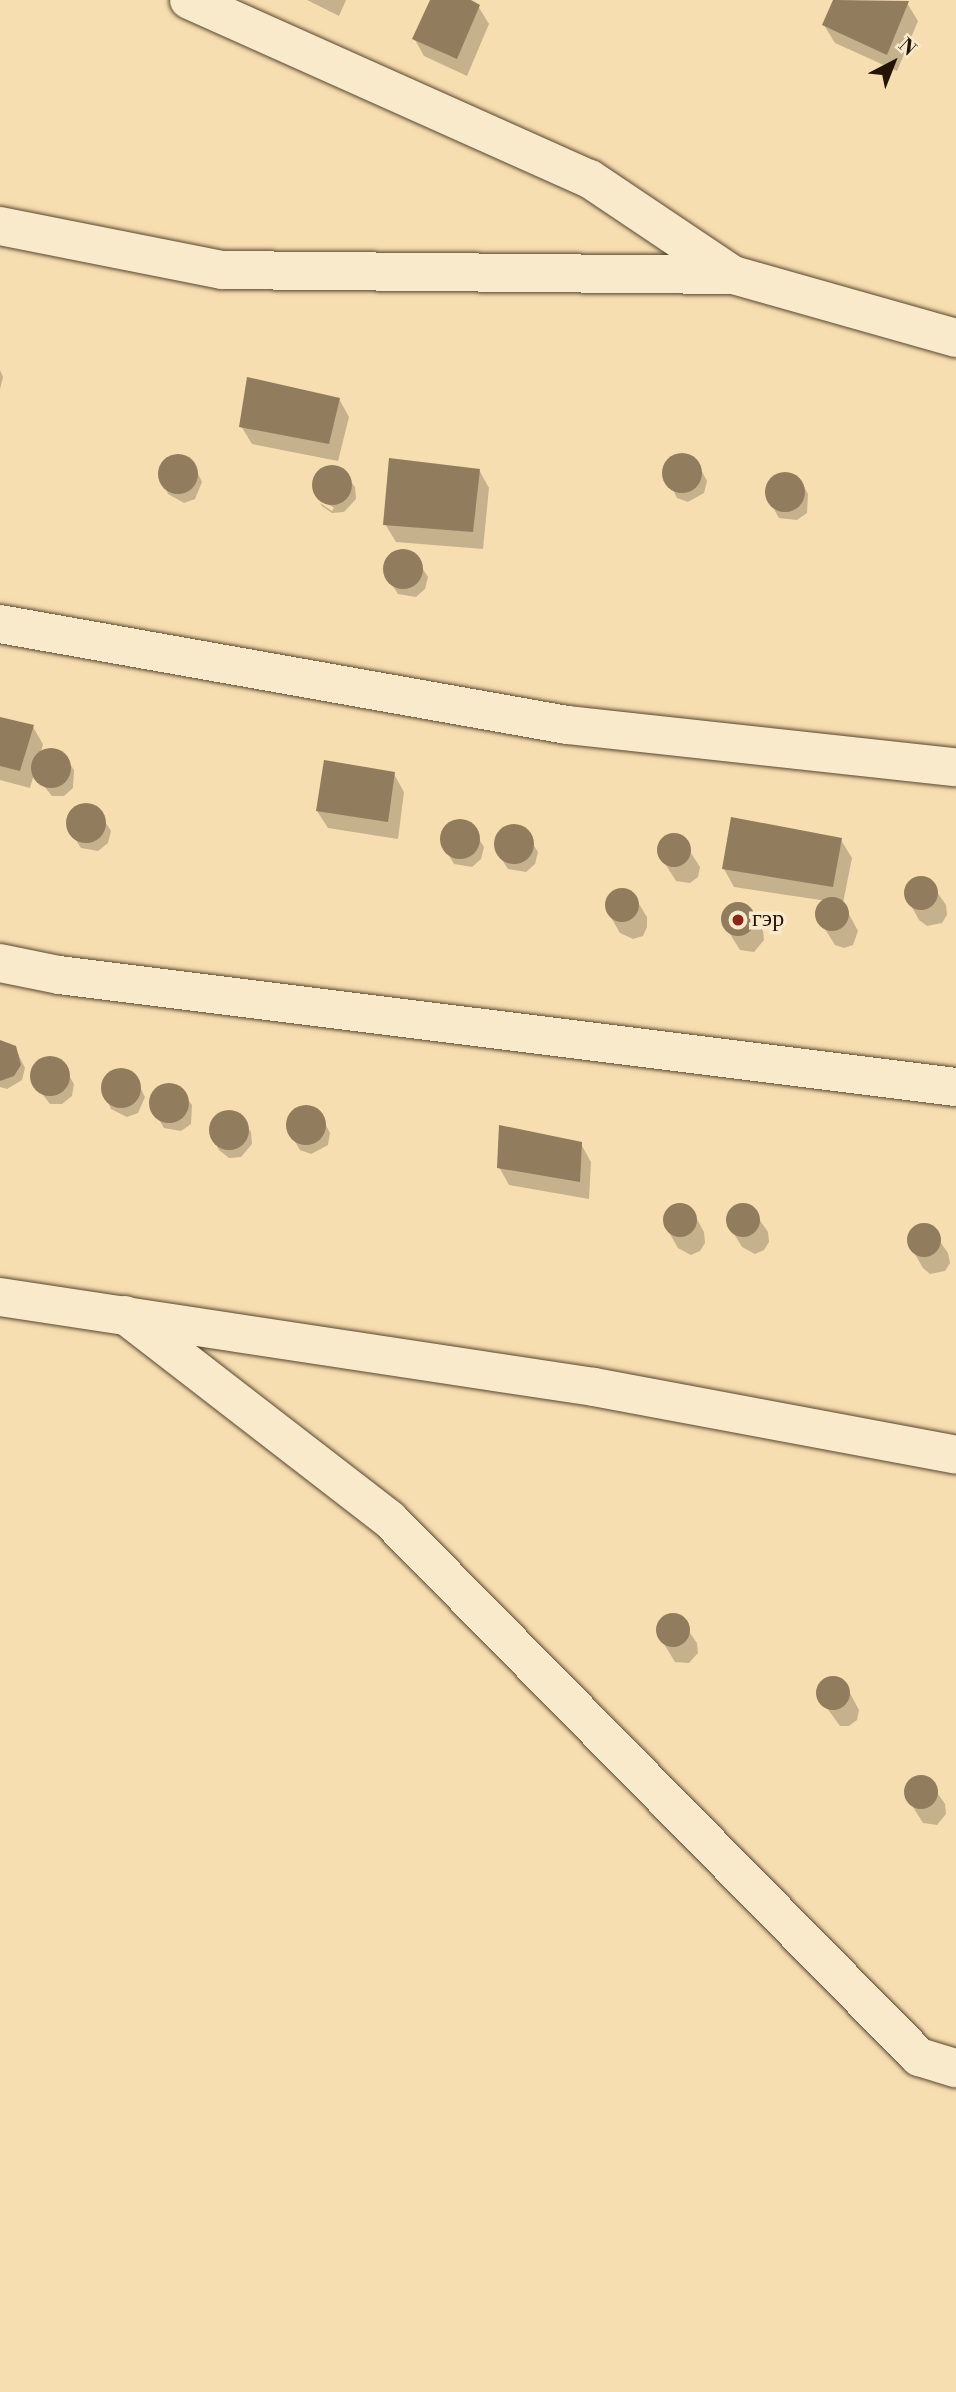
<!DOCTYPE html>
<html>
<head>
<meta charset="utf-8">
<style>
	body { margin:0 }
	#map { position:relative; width:956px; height:2392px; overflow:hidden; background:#f7deb0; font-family:"Libre Bodoni",serif }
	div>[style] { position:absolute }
	.shadow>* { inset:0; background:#0003 }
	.building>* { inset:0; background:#917d5d }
	.round { border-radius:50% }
	.roads { filter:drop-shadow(0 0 2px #58462f) drop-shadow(0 0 2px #58462f) }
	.minor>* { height:38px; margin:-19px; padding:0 19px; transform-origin:19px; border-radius:19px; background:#faeacc }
	.dots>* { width:19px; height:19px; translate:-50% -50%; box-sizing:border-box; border:4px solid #faeacc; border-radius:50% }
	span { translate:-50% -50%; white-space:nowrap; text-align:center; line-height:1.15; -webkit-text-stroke:7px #faeacc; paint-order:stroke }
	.poi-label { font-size:24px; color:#231404 }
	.left { translate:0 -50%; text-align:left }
	.north { position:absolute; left:858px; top:28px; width:70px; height:70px; -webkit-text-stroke:5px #faeacc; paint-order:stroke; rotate:42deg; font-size:19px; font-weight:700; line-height:28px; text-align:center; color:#231404 }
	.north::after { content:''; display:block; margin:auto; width:24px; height:32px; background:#231404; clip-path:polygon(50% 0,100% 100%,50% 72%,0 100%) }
</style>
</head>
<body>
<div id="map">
	<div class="shadow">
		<div style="clip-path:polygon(307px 0,346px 0,339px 16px)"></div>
		<div style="clip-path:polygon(432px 0,467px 0,478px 6px,489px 24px,467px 76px,424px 56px,414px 38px)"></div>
		<div style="clip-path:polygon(835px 0,907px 3px,918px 21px,897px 71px,835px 43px,824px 25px)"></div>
		<div style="clip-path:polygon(0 370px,3px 377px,0 389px)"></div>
		<div style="clip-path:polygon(339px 399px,349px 417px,338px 461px,252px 444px,241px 426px)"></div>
		<div style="clip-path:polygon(685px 455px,696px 460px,707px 481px,704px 493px,688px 502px,677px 498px,664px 472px,669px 461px)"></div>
		<div style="clip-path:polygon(174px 456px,192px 461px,202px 482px,195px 499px,184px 503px,168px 494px,159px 473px,164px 462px)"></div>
		<div style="clip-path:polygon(329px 467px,341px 469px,355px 487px,356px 499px,344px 512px,332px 513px,322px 506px,320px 503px,332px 511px,334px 508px,316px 496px,314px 489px,318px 473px)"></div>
		<div style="clip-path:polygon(479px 470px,489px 488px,483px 549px,396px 542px,385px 524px)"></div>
		<div style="clip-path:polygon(788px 474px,803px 485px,808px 494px,807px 513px,797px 520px,779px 518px,767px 497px,768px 485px,776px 476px)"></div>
		<div style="clip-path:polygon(400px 551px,412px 552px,428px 577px,425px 589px,416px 597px,398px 594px,385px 574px,390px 556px)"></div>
		<div style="clip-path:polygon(0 719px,33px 727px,43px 744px,41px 752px,54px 750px,68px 761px,74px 770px,73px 788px,64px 796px,52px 796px,34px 774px,30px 788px,0 780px)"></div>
		<div style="clip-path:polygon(394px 774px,404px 792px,398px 839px,328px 828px,317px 811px)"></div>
		<div style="clip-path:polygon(83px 805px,95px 806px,111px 831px,108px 843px,98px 851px,81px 848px,68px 828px,72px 810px)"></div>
		<div style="clip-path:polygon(457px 821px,468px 822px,484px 847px,481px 859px,472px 867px,454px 864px,442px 844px,446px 826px)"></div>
		<div style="clip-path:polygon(511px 826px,522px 827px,538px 852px,535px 864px,526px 872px,508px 869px,495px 849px,500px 831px)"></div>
		<div style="clip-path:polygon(670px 835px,680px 836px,700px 867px,698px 877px,690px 883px,676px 881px,659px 854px,660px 844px)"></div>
		<div style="clip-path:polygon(841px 840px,852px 858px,843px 903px,858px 931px,853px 945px,844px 948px,835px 945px,818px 918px,819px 908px,827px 901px,734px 887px,724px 869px)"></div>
		<div style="clip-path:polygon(928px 879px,946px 905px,947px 915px,942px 923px,927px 926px,919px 920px,909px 902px,907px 887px,913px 880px)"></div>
		<div style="clip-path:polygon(624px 890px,636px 899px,647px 917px,647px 927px,643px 936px,633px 939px,620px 933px,609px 914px,608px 900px,614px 892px)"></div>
		<div style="clip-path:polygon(735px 904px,745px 905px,763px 931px,764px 940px,754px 952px,740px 950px,723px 923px,724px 913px)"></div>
		<div style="clip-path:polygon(0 1043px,15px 1048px,25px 1068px,22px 1080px,7px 1089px,0 1087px)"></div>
		<div style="clip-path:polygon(47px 1058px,59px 1059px,74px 1084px,72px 1096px,62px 1104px,50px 1104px,32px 1081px,37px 1063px)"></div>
		<div style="clip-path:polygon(124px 1070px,134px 1075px,145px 1097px,138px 1113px,127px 1117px,111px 1109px,102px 1087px,107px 1076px)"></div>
		<div style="clip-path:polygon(166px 1085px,178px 1087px,192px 1105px,191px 1124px,181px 1131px,164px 1128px,152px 1108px,152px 1096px)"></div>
		<div style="clip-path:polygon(303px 1107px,319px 1112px,330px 1133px,328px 1145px,311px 1154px,300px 1150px,288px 1130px,292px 1112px)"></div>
		<div style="clip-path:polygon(225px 1112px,237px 1114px,251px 1132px,252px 1144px,241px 1157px,229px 1158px,219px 1150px,211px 1134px,215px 1118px)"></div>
		<div style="clip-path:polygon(581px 1144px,591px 1162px,589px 1199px,509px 1185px,499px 1167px)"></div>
		<div style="clip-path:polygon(681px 1206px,694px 1214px,704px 1232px,705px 1243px,700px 1251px,691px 1255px,678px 1248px,667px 1229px,666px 1215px,672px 1207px)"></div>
		<div style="clip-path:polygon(750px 1206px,768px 1232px,769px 1242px,764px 1250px,755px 1254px,742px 1247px,731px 1229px,730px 1214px,736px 1207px)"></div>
		<div style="clip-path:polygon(930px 1227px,948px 1253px,950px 1263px,945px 1271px,930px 1274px,923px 1268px,912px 1249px,910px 1234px,917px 1228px)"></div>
		<div style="clip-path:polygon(669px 1616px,679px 1617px,697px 1643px,698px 1653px,689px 1663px,675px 1662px,658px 1634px,658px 1625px)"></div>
		<div style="clip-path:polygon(830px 1678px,844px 1682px,859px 1710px,857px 1720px,849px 1726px,840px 1726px,819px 1697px,822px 1683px)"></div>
		<div style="clip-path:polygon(917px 1777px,927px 1778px,945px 1804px,946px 1814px,937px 1825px,923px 1823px,906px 1796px,910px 1782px)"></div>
	</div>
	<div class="building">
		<div style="clip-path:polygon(430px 0,471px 0,480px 5px,457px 59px,412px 39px)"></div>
		<div style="clip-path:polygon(833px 0,909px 1px,887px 55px,822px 25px)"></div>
		<div style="clip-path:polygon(247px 377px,340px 398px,329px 444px,239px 427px)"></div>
		<div class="round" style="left:662px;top:453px;width:40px;height:40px"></div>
		<div class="round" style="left:158px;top:454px;width:40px;height:40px"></div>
		<div style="clip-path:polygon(389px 458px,480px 469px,473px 532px,383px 525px)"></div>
		<div class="round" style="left:312px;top:465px;width:40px;height:40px"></div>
		<div class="round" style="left:765px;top:472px;width:40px;height:40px"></div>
		<div class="round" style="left:383px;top:549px;width:40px;height:40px"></div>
		<div style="clip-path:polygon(0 717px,34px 725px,20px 771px,0 766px)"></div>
		<div class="round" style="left:31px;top:748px;width:40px;height:40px"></div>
		<div style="clip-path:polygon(324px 760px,395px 772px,388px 822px,316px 811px)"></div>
		<div class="round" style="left:66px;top:803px;width:40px;height:40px"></div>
		<div style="clip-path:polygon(731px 817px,842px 838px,833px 887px,722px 869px)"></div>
		<div class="round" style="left:440px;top:819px;width:40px;height:40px"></div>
		<div class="round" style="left:494px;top:824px;width:40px;height:40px"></div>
		<div class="round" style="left:657px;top:833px;width:34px;height:34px"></div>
		<div class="round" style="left:904px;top:876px;width:34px;height:34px"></div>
		<div class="round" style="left:605px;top:888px;width:34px;height:34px"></div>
		<div class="round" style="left:815px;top:897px;width:34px;height:34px"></div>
		<div class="round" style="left:721px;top:902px;width:34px;height:34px"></div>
		<div style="clip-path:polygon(0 1040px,16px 1046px,21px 1065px,14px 1076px,0 1081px)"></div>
		<div class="round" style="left:30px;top:1056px;width:40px;height:40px"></div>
		<div class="round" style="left:101px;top:1068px;width:40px;height:40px"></div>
		<div class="round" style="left:149px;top:1083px;width:40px;height:40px"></div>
		<div class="round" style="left:286px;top:1105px;width:40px;height:40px"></div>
		<div class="round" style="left:209px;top:1110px;width:40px;height:40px"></div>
		<div style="clip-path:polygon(499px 1125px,582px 1142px,580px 1182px,497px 1168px)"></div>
		<div class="round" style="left:726px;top:1203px;width:34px;height:34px"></div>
		<div class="round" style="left:663px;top:1203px;width:34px;height:34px"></div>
		<div class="round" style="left:907px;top:1223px;width:34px;height:34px"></div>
		<div class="round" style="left:656px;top:1613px;width:34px;height:34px"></div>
		<div class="round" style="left:816px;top:1676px;width:34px;height:34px"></div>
		<div class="round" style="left:904px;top:1775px;width:34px;height:34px"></div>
	</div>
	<div class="roads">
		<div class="minor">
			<div style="left:189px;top:0;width:439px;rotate:24.1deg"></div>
			<div style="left:590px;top:179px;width:172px;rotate:33.9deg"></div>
			<div style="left:733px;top:275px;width:232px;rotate:15.8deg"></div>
			<div style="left:0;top:226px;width:226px;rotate:11.2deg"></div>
			<div style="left:222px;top:270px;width:511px;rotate:0.56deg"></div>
			<div style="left:0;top:624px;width:576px;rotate:10.1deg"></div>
			<div style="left:567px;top:725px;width:391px;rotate:6.2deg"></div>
			<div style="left:0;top:963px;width:60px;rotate:11.5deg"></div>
			<div style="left:59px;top:975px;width:904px;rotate:7.12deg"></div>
			<div style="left:0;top:1297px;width:601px;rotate:8.62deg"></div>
			<div style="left:594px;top:1387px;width:368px;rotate:10.6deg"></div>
			<div style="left:125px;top:1315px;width:335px;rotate:37.7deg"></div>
			<div style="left:390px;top:1520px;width:754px;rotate:45.43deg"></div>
			<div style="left:919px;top:2057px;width:39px;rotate:17deg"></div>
		</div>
	</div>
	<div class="dots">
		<div style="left:738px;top:920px;background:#8f2418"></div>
	</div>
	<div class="poi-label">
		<span class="left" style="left:752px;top:920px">гэр</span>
	</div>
	<div class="north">N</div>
</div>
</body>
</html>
